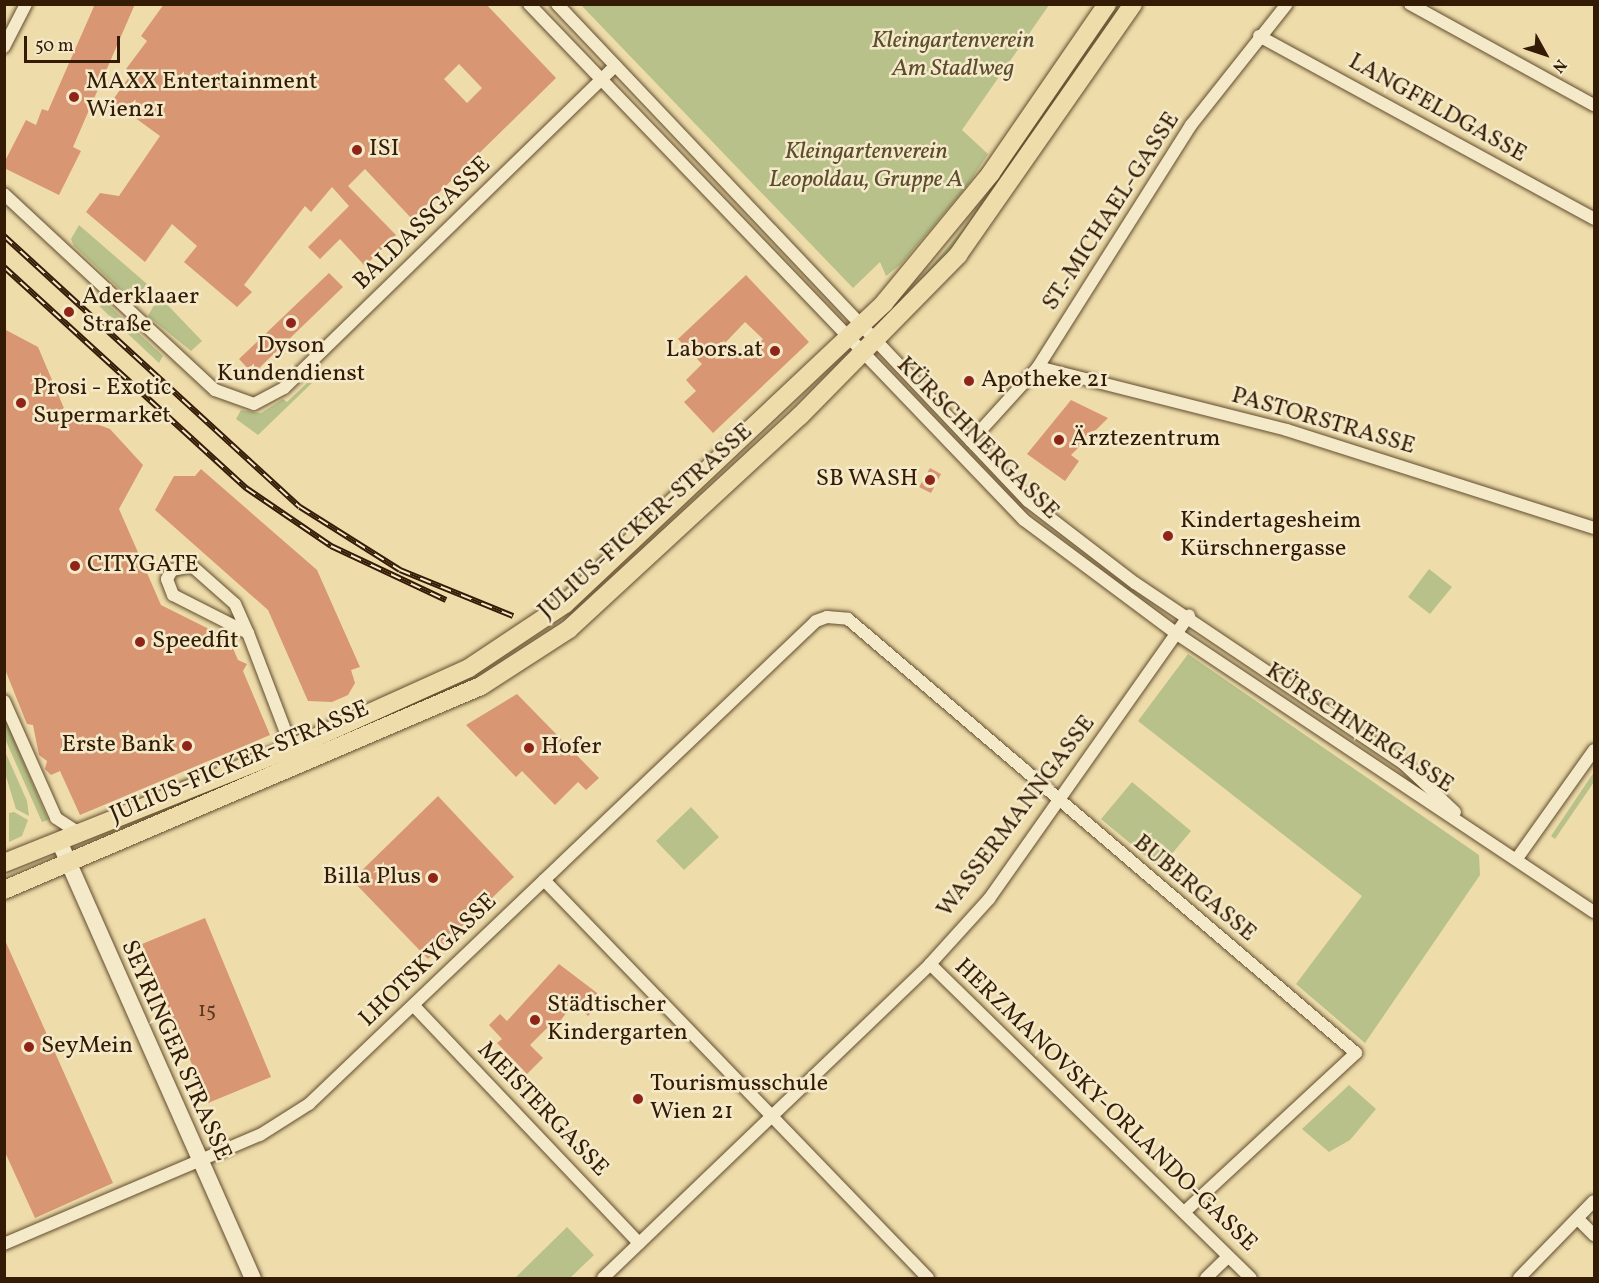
<!DOCTYPE html>
<html>
<head>
<meta charset="utf-8">
<style>
	body { margin:0 }
	#map { position:relative; width:1599px; height:1283px; overflow:hidden; background:#eeddab; font-family:Vollkorn,serif }
	div>[style] { position:absolute }
	.green>* { inset:0; background:#b8c189 }
	.building>* { inset:0; background:#d89673 }
	.roads { filter:drop-shadow(0 0 2px #624c2e) drop-shadow(0 0 2px #624c2e) }
	.minor>* { height:12px; margin:-6px; padding:0 6px; transform-origin:6px; border-radius:6px; background:#f4e9c8 }
	.secondary>* { height:16px; margin:-8px; padding:0 8px; transform-origin:8px; border-radius:8px; background:#f4e9c8 }
	.primary>* { height:18px; margin:-9px; padding:0 9px; transform-origin:9px; border-radius:9px; background:#eeddab }
	.rail>* { height:6px; margin-top:-3px; transform-origin:0; background:repeating-linear-gradient(90deg,#f4e9c8 0 11px,#331b05 0 22px); box-sizing:border-box; border-block:2px solid #331b05 }
	.dots>* { width:16px; height:16px; translate:-50% -50%; box-sizing:border-box; border:3px solid #f4e9c8; border-radius:50% }
	span { translate:-50% -50%; white-space:nowrap; text-align:center; line-height:1.15; -webkit-text-stroke:5px #f4e9c8; paint-order:stroke }
	.number-label { font-size:21px; color:#5c3a20 }
	.number-label span { -webkit-text-stroke-width:0 }
	.park-label { font-size:24px; color:#5b4d2d; font-style:italic }
	.poi-label { font-size:24px; color:#331b05 }
	.left { translate:0 -50%; text-align:left }
	.right { translate:-100% -50%; text-align:right }
	.street-label { font-size:24px; color:#331b05 }
	.frame { position:absolute; inset:0; border:6px solid #331b05; pointer-events:none }
	.north { position:absolute; left:1515px; top:24px; width:60px; height:60px; -webkit-text-stroke:4px #f4e9c8; paint-order:stroke; rotate:130deg; font-size:16px; font-weight:700; line-height:24px; text-align:center; color:#331b05 }
	.north::after { content:''; display:block; margin:auto; width:21px; height:27px; background:#331b05; clip-path:polygon(50% 0,100% 100%,50% 72%,0 100%) }
	.scale { position:absolute; left:24px; top:36px; width:96px; height:27px; box-sizing:border-box; border:3px solid #331b05; border-top:0; padding-left:8px; font-size:18px; line-height:21px; white-space:nowrap; color:#331b05; -webkit-text-stroke:4px #f4e9c8; paint-order:stroke }
</style>
</head>
<body>
<div id="map">
	<div class="green">
		<div style="clip-path:polygon(581px 5px,1049px 5px,962px 130px,988px 154px,967px 186px,901px 264px,886px 276px,880px 262px,853px 288px)"></div>
		<div style="clip-path:polygon(1116px 5px,1125px 5px,969px 231px,893px 312px,964px 228px)"></div>
		<div style="clip-path:polygon(79px 225px,147px 284px,136px 297px,126px 295px,74px 246px,71px 239px)"></div>
		<div style="clip-path:polygon(97px 294px,129px 324px,125px 331px,94px 301px)"></div>
		<div style="clip-path:polygon(159px 296px,202px 341px,191px 351px,148px 316px)"></div>
		<div style="clip-path:polygon(131px 326px,163px 356px,159px 363px,127px 333px)"></div>
		<div style="clip-path:polygon(307px 383px,312px 383px,258px 435px,236px 419px,241px 410px,261px 413px,283px 399px,287px 402px)"></div>
		<div style="clip-path:polygon(1429px 569px,1452px 587px,1430px 614px,1408px 597px)"></div>
		<div style="clip-path:polygon(1188px 654px,1479px 855px,1480px 875px,1365px 1043px,1296px 984px,1362px 896px,1138px 721px)"></div>
		<div style="clip-path:polygon(5px 718px,48px 820px,42px 822px,5px 739px)"></div>
		<div style="clip-path:polygon(4px 749px,27px 801px,29px 816px,16px 809px,5px 773px)"></div>
		<div style="clip-path:polygon(1594px 772px,1594px 782px,1555px 839px,1551px 836px)"></div>
		<div style="clip-path:polygon(1132px 782px,1191px 831px,1160px 868px,1101px 819px)"></div>
		<div style="clip-path:polygon(691px 807px,719px 837px,684px 870px,656px 841px)"></div>
		<div style="clip-path:polygon(14px 812px,28px 820px,22px 836px,9px 842px,9px 813px)"></div>
		<div style="clip-path:polygon(1349px 1085px,1376px 1109px,1350px 1140px,1329px 1152px,1302px 1129px)"></div>
		<div style="clip-path:polygon(567px 1227px,594px 1255px,570px 1278px,515px 1278px)"></div>
	</div>
	<div class="building">
		<div style="clip-path:polygon(95px 4px,135px 4px,73px 147px,81px 151px,59px 195px,4px 168px,4px 163px,26px 120px,36px 125px,42px 109px,48px 111px)"></div>
		<div style="clip-path:polygon(evenodd,164px 4px,486px 4px,556px 78px,412px 219px,365px 169px,348px 186px,396px 235px,365px 266px,340px 239px,320px 259px,308px 247px,349px 206px,332px 187px,311px 212px,305px 206px,244px 285px,252px 292px,237px 307px,184px 262px,197px 246px,172px 224px,145px 262px,86px 212px,100px 193px,119px 196px,160px 136px,112px 101px,132px 73px,126px 69px,147px 41px,141px 36px,164px 4px,459px 64px,482px 88px,467px 103px,444px 79px,459px 64px)"></div>
		<div style="clip-path:polygon(329px 273px,343px 287px,253px 374px,239px 359px)"></div>
		<div style="clip-path:polygon(evenodd,746px 275px,809px 342px,713px 433px,684px 402px,696px 391px,686px 380px,702px 364px,678px 339px,746px 275px,745px 322px,763px 339px,742px 360px,725px 343px,745px 322px)"></div>
		<div style="clip-path:polygon(4px 329px,38px 347px,66px 413px,110px 429px,143px 465px,119px 509px,161px 605px,229px 639px,238px 660px,247px 664px,243px 671px,270px 735px,80px 815px,60px 771px,51px 775px,45px 769px,47px 761px,39px 755px,33px 725px,27px 724px,4px 667px)"></div>
		<div style="clip-path:polygon(1071px 400px,1108px 418px,1071px 455px,1079px 461px,1065px 481px,1027px 454px)"></div>
		<div style="clip-path:polygon(930px 468px,941px 474px,931px 493px,919px 487px)"></div>
		<div style="clip-path:polygon(201px 469px,317px 570px,360px 667px,351px 670px,355px 683px,348px 695px,332px 702px,308px 701px,268px 610px,155px 510px,174px 476px,195px 476px)"></div>
		<div style="clip-path:polygon(517px 694px,599px 778px,586px 790px,578px 782px,555px 805px,522px 771px,516px 777px,466px 725px)"></div>
		<div style="clip-path:polygon(438px 796px,514px 877px,428px 959px,352px 880px)"></div>
		<div style="clip-path:polygon(205px 918px,271px 1077px,208px 1103px,142px 944px)"></div>
		<div style="clip-path:polygon(4px 938px,113px 1183px,35px 1218px,4px 1150px)"></div>
		<div style="clip-path:polygon(559px 964px,605px 999px,588px 1016px,574px 1002px,556px 1027px,552px 1023px,530px 1045px,543px 1058px,527px 1074px,497px 1043px,502px 1039px,489px 1025px,500px 1014px,507px 1021px)"></div>
	</div>
	<div class="roads">
		<div class="minor">
			<div style="left:529px;top:4px;width:715px;rotate:46.19deg"></div>
			<div style="left:1024px;top:520px;width:191px;rotate:36.7deg"></div>
			<div style="left:1177px;top:634px;width:501px;rotate:33.69deg"></div>
			<div style="left:557px;top:4px;width:685px;rotate:46.54deg"></div>
			<div style="left:1028px;top:501px;width:135px;rotate:37.5deg"></div>
			<div style="left:1135px;top:583px;width:324px;rotate:33.9deg"></div>
			<div style="left:1404px;top:764px;width:70px;rotate:43.3deg"></div>
			<div style="left:1410px;top:4px;width:210px;rotate:28.8deg"></div>
			<div style="left:1259px;top:36px;width:382px;rotate:28.6deg"></div>
			<div style="left:4px;top:47px;width:48px;rotate:-62.9deg"></div>
			<div style="left:4px;top:194px;width:288px;rotate:42.9deg"></div>
			<div style="left:215px;top:390px;width:41px;rotate:19.7deg"></div>
			<div style="left:254px;top:404px;width:34px;rotate:-28deg"></div>
			<div style="left:284px;top:388px;width:462px;rotate:-44.2deg"></div>
			<div style="left:1038px;top:367px;width:257px;rotate:14.2deg"></div>
			<div style="left:1287px;top:430px;width:322px;rotate:17.7deg"></div>
			<div style="left:971px;top:441px;width:100px;rotate:-47.8deg"></div>
			<div style="left:1038px;top:367px;width:286px;rotate:-57.7deg"></div>
			<div style="left:1191px;top:125px;width:154px;rotate:-51.6deg"></div>
			<div style="left:248px;top:633px;width:84px;rotate:-153.1deg"></div>
			<div style="left:173px;top:595px;width:17px;rotate:-111deg"></div>
			<div style="left:167px;top:579px;width:10px;rotate:-61deg"></div>
			<div style="left:172px;top:570px;width:20px;rotate:-11deg"></div>
			<div style="left:192px;top:566px;width:57px;rotate:41.5deg"></div>
			<div style="left:235px;top:604px;width:32px;rotate:66deg"></div>
			<div style="left:248px;top:633px;width:123px;rotate:69.1deg"></div>
			<div style="left:4px;top:701px;width:128px;rotate:66deg"></div>
			<div style="left:56px;top:818px;width:27px;rotate:33deg"></div>
			<div style="left:1518px;top:857px;width:131px;rotate:-54.6deg"></div>
			<div style="left:544px;top:880px;width:553px;rotate:46.03deg"></div>
			<div style="left:930px;top:964px;width:449px;rotate:44.4deg"></div>
			<div style="left:414px;top:1006px;width:327px;rotate:46.5deg"></div>
			<div style="left:1580px;top:1221px;width:20px;rotate:45deg"></div>
			<div style="left:4px;top:1244px;width:278px;rotate:-23.1deg"></div>
			<div style="left:260px;top:1135px;width:58px;rotate:-32.3deg"></div>
			<div style="left:309px;top:1104px;width:700px;rotate:-43.61deg"></div>
			<div style="left:816px;top:621px;width:12px;rotate:-20deg"></div>
			<div style="left:827px;top:617px;width:21px;rotate:5deg"></div>
			<div style="left:848px;top:619px;width:668px;rotate:40.51deg"></div>
			<div style="left:1356px;top:1053px;width:234px;rotate:137.2deg"></div>
			<div style="left:603px;top:1278px;width:453px;rotate:-43.8deg"></div>
			<div style="left:930px;top:964px;width:88px;rotate:-47.8deg"></div>
			<div style="left:989px;top:899px;width:347px;rotate:-54.8deg"></div>
			<div style="left:1206px;top:1278px;width:30px;rotate:-44deg"></div>
			<div style="left:1519px;top:1278px;width:107px;rotate:-45.8deg"></div>
		</div>
		<div class="secondary">
			<div style="left:59px;top:841px;width:478px;rotate:66.1deg"></div>
		</div>
		<div class="primary">
			<div style="left:4px;top:863px;width:310px;rotate:-21.8deg"></div>
			<div style="left:292px;top:748px;width:194px;rotate:-24.3deg"></div>
			<div style="left:469px;top:668px;width:115px;rotate:-33.7deg"></div>
			<div style="left:565px;top:604px;width:439px;rotate:-43.3deg"></div>
			<div style="left:884px;top:303px;width:168px;rotate:-50.5deg"></div>
			<div style="left:991px;top:173px;width:205px;rotate:-55.5deg"></div>
			<div style="left:4px;top:890px;width:519px;rotate:-23.16deg"></div>
			<div style="left:481px;top:686px;width:105px;rotate:-32.9deg"></div>
			<div style="left:569px;top:629px;width:314px;rotate:-42.7deg"></div>
			<div style="left:800px;top:416px;width:226px;rotate:-45.5deg"></div>
			<div style="left:958px;top:255px;width:306px;rotate:-55.1deg"></div>
		</div>
	</div>
	<div class="rail">
		<div style="left:4px;top:236px;width:401px;rotate:42.5deg"></div>
		<div style="left:300px;top:507px;width:118px;rotate:32.2deg"></div>
		<div style="left:400px;top:570px;width:122px;rotate:22.2deg"></div>
		<div style="left:4px;top:267px;width:328px;rotate:42.4deg"></div>
		<div style="left:246px;top:488px;width:103px;rotate:34.3deg"></div>
		<div style="left:331px;top:546px;width:127px;rotate:25.2deg"></div>
	</div>
	<div class="dots">
		<div style="left:74px;top:97px;background:#8f2418"></div>
		<div style="left:357px;top:150px;background:#8f2418"></div>
		<div style="left:69px;top:312px;background:#8f2418"></div>
		<div style="left:291px;top:323px;background:#8f2418"></div>
		<div style="left:775px;top:351px;background:#8f2418"></div>
		<div style="left:969px;top:381px;background:#8f2418"></div>
		<div style="left:21px;top:403px;background:#8f2418"></div>
		<div style="left:1059px;top:440px;background:#8f2418"></div>
		<div style="left:930px;top:480px;background:#8f2418"></div>
		<div style="left:1168px;top:536px;background:#8f2418"></div>
		<div style="left:75px;top:566px;background:#8f2418"></div>
		<div style="left:140px;top:642px;background:#8f2418"></div>
		<div style="left:187px;top:746px;background:#8f2418"></div>
		<div style="left:529px;top:748px;background:#8f2418"></div>
		<div style="left:433px;top:878px;background:#8f2418"></div>
		<div style="left:535px;top:1020px;background:#8f2418"></div>
		<div style="left:29px;top:1047px;background:#8f2418"></div>
		<div style="left:638px;top:1099px;background:#8f2418"></div>
	</div>
	<div class="number-label">
		<span style="left:207px;top:1011px">15</span>
	</div>
	<div class="park-label">
		<span style="left:953px;top:56px">Kleingartenverein<br>Am Stadlweg</span>
		<span style="left:866px;top:167px">Kleingartenverein<br>Leopoldau, Gruppe A</span>
	</div>
	<div class="poi-label">
		<span class="left" style="left:86px;top:97px">MAXX Entertainment<br>Wien21</span>
		<span class="left" style="left:369px;top:150px">ISI</span>
		<span class="left" style="left:82px;top:312px">Aderklaaer<br>Straße</span>
		<span style="left:291px;top:361px">Dyson<br>Kundendienst</span>
		<span class="right" style="left:763px;top:351px">Labors.at</span>
		<span class="left" style="left:981px;top:381px">Apotheke 21</span>
		<span class="left" style="left:33px;top:403px">Prosi - Exotic<br>Supermarket</span>
		<span class="left" style="left:1071px;top:440px">Ärztezentrum</span>
		<span class="right" style="left:918px;top:480px">SB WASH</span>
		<span class="left" style="left:1180px;top:536px">Kindertagesheim<br>Kürschnergasse</span>
		<span class="left" style="left:87px;top:566px">CITYGATE</span>
		<span class="left" style="left:152px;top:642px">Speedfit</span>
		<span class="right" style="left:175px;top:746px">Erste Bank</span>
		<span class="left" style="left:541px;top:748px">Hofer</span>
		<span class="right" style="left:421px;top:878px">Billa Plus</span>
		<span class="left" style="left:547px;top:1020px">Städtischer<br>Kindergarten</span>
		<span class="left" style="left:41px;top:1047px">SeyMein</span>
		<span class="left" style="left:650px;top:1099px">Tourismusschule<br>Wien 21</span>
	</div>
	<div class="street-label">
		<span style="left:1437px;top:109px;rotate:29deg">LANGFELDGASSE</span>
		<span style="left:1112px;top:212px;rotate:-57deg">ST.-MICHAEL-GASSE</span>
		<span style="left:423px;top:224px;rotate:-44deg">BALDASSGASSE</span>
		<span style="left:1323px;top:422px;rotate:16deg">PASTORSTRASSE</span>
		<span style="left:977px;top:439px;rotate:45deg">KÜRSCHNERGASSE</span>
		<span style="left:646px;top:522px;rotate:-42deg">JULIUS-FICKER-STRASSE</span>
		<span style="left:1359px;top:729px;rotate:33deg">KÜRSCHNERGASSE</span>
		<span style="left:240px;top:763px;rotate:-23deg">JULIUS-FICKER-STRASSE</span>
		<span style="left:1017px;top:817px;rotate:-53deg">WASSERMANNGASSE</span>
		<span style="left:1194px;top:889px;rotate:40deg">BUBERGASSE</span>
		<span style="left:429px;top:961px;rotate:-44deg">LHOTSKYGASSE</span>
		<span style="left:175px;top:1051px;rotate:66deg">SEYRINGER STRASSE</span>
		<span style="left:1105px;top:1106px;rotate:44deg">HERZMANOVSKY-ORLANDO-GASSE</span>
		<span style="left:542px;top:1110px;rotate:46deg">MEISTERGASSE</span>
	</div>
	<div class="frame"></div>
	<div class="north">N</div>
	<div class="scale">50 m</div>
</div>
</body>
</html>
